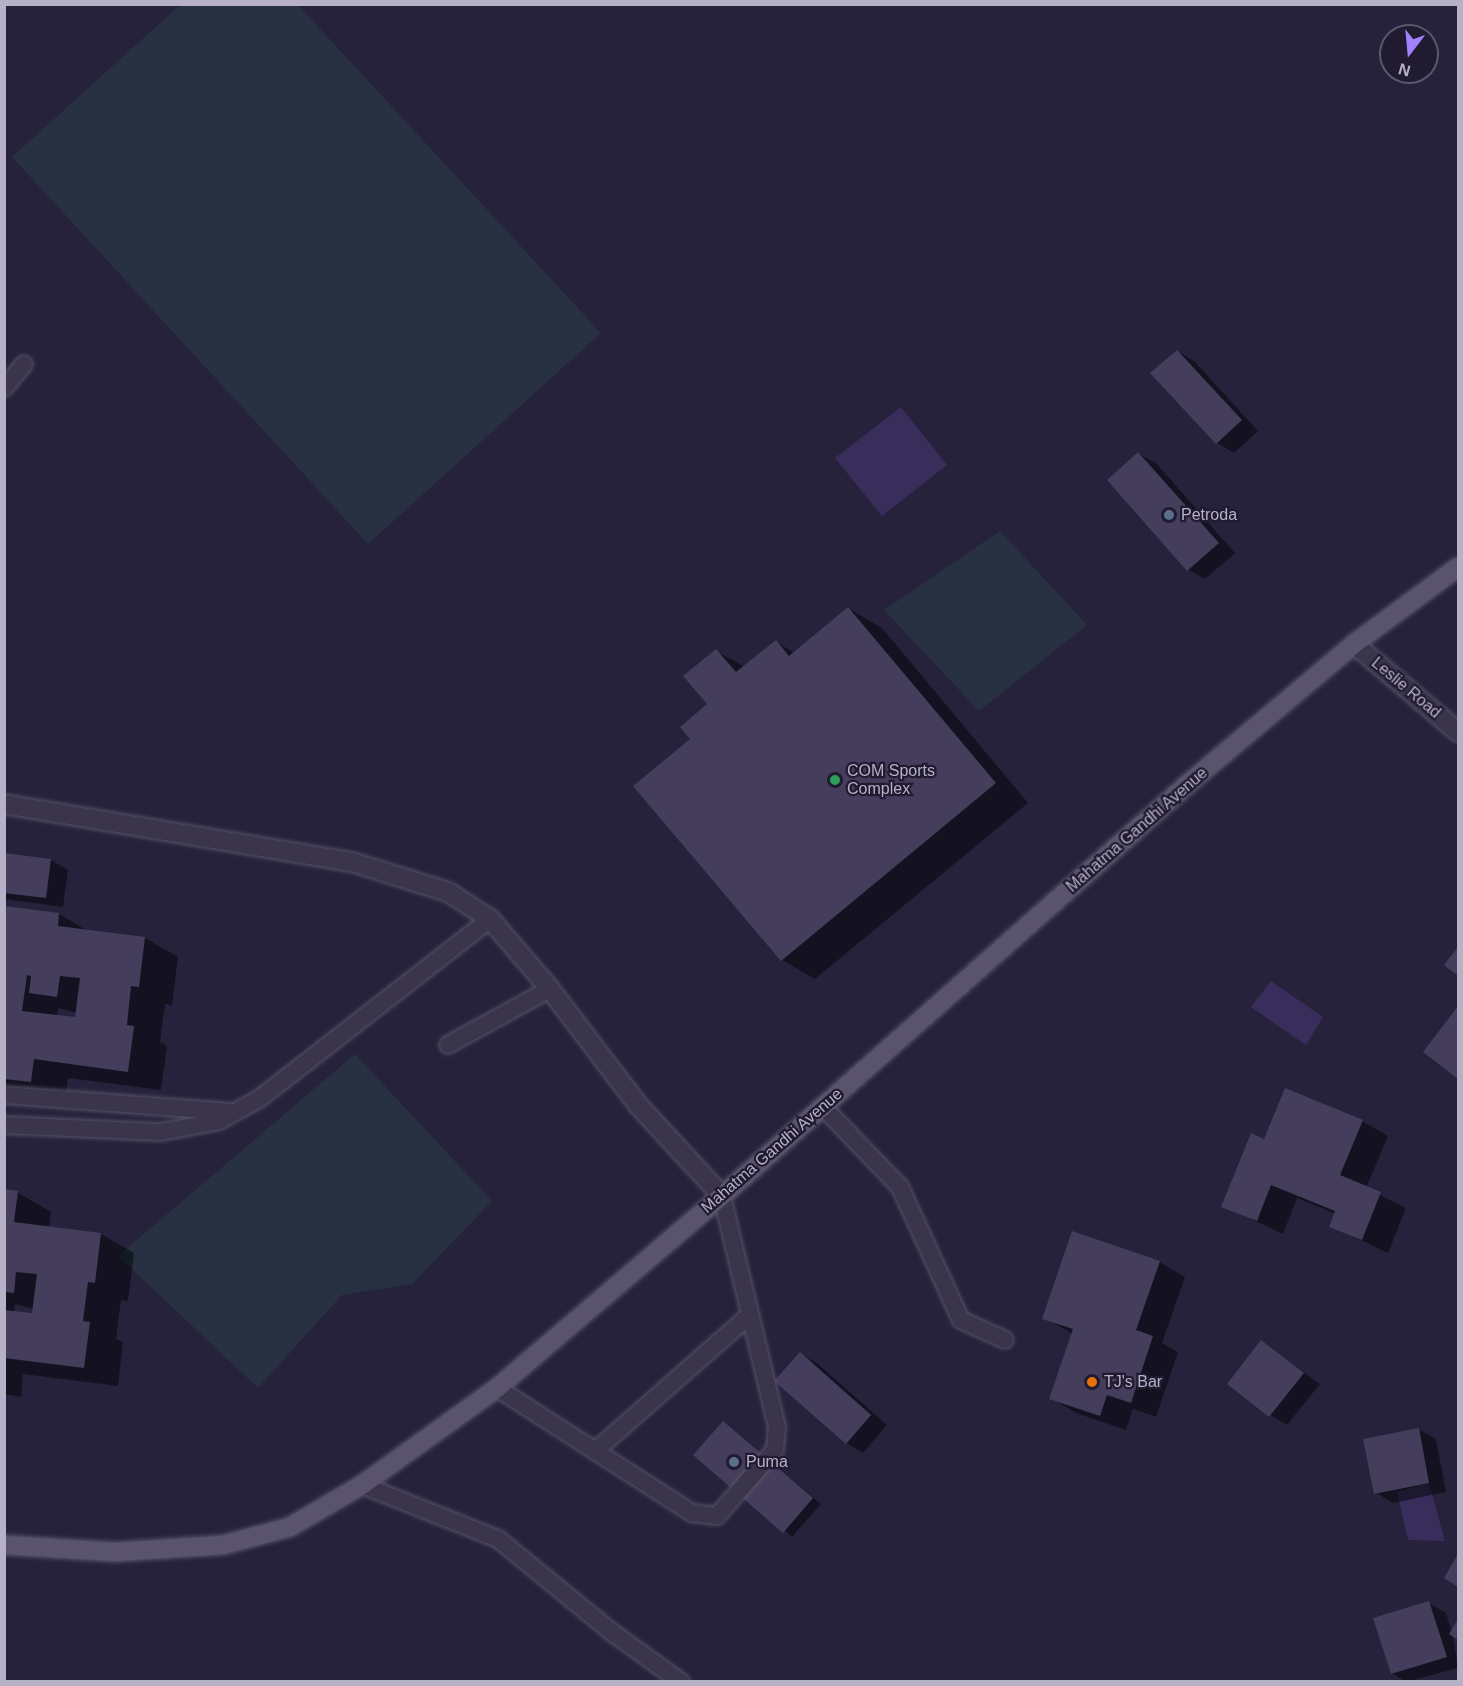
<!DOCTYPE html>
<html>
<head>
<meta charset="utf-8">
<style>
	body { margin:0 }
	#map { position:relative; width:1463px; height:1686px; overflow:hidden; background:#27223c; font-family:Helvetica,sans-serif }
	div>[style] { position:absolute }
	.green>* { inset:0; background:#273142 }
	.water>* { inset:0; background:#382d5b }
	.shadow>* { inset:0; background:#0007 }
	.building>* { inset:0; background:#453d5c }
	.roads { filter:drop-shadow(0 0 2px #565167) drop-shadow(0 0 2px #565167) }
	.lane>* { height:16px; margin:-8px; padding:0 8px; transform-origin:8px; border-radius:8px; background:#3b354c }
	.street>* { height:18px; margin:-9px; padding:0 9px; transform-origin:9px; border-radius:9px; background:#3b354c }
	.primary>* { height:18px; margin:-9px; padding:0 9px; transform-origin:9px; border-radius:9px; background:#59536d }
	.dots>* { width:16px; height:16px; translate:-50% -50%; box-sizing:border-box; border:3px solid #201b31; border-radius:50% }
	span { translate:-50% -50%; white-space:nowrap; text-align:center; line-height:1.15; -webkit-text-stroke:4.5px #201b31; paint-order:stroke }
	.poi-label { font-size:16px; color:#b7b1c8 }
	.left { translate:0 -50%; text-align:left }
	.street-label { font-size:16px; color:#b7b1c8 }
	.frame { position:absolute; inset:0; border:6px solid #b7b1c8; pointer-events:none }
	.north { position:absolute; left:1379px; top:24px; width:60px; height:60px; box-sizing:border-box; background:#201b31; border:2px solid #5c576d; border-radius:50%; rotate:196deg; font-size:16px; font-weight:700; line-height:24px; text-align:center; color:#b7b1c8 }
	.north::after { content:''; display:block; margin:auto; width:21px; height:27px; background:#a282fc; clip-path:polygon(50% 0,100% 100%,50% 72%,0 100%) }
</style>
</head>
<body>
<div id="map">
	<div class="green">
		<div style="clip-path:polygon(180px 5px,298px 5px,601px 333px,368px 544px,12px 157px)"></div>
		<div style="clip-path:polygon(1000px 531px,1087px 625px,979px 711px,884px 610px)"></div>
		<div style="clip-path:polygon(355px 1054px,492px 1201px,412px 1284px,342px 1295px,258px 1388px,118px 1256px)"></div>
	</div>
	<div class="water">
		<div style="clip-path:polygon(901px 407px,947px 465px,882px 516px,835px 458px)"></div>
		<div style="clip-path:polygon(1271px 981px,1323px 1017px,1306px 1045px,1251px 1007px)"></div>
		<div style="clip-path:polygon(1429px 1483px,1445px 1541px,1408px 1540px,1397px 1492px)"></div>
	</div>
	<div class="shadow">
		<div style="clip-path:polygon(1177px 351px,1194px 361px,1258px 431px,1234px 453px,1217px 443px)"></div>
		<div style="clip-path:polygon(1139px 454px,1156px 463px,1235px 553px,1205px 579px,1187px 569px)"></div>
		<div style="clip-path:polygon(848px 608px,882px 628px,1028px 803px,815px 979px,782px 960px,692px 739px,710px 705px,716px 651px,745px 667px,776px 642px,795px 653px)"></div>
		<div style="clip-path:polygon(4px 854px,51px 860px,68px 870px,63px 907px,4px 899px)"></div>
		<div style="clip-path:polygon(evenodd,4px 907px,59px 914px,88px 931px,145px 938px,178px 957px,172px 1005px,165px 1004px,160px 1042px,167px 1046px,161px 1090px,68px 1078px,65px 1101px,4px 1093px,4px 907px,58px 1008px,77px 1013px,77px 1019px,57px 1017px,58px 1008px)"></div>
		<div style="clip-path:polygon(1458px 1008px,1458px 1078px,1425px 1052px)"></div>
		<div style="clip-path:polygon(1362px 1121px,1388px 1136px,1366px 1188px,1406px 1208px,1388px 1253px,1331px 1226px,1336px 1214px,1297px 1198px,1283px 1234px,1223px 1206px,1264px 1141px)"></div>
		<div style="clip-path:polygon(evenodd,4px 1191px,17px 1192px,51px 1212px,49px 1228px,101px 1234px,134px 1253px,128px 1301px,121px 1300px,116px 1339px,123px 1342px,118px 1386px,23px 1374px,21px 1397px,4px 1394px,4px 1191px,15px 1304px,34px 1309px,33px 1315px,14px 1313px,15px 1304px)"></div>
		<div style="clip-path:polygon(1160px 1262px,1185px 1277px,1162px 1343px,1178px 1352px,1156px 1417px,1133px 1409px,1126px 1430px,1076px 1413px,1051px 1398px,1073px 1334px,1044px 1318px)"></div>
		<div style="clip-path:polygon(1261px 1342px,1320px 1384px,1287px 1425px,1270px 1415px)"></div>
		<div style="clip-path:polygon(801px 1354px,818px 1364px,887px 1425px,863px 1453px,846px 1443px)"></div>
		<div style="clip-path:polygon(724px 1423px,821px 1504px,792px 1537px,695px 1455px)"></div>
		<div style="clip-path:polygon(1418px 1429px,1436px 1439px,1446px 1492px,1393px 1503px,1376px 1493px)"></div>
		<div style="clip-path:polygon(1429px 1603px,1446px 1613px,1452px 1632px,1458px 1621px,1458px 1638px,1453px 1635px,1458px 1668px,1406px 1682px,1392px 1673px)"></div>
	</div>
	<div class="building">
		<div style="clip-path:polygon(1177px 350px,1242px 420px,1216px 444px,1150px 373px)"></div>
		<div style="clip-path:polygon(1138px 452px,1219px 543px,1187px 571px,1107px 480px)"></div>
		<div style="clip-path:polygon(848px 607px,996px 783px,781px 961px,633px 786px,690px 739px,680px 727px,707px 704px,683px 676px,716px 649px,736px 672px,776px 640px,789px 656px)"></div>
		<div style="clip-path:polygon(4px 853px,51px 859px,46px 898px,4px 893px)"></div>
		<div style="clip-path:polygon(evenodd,4px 906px,59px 913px,58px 926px,145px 937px,139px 987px,131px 986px,127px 1025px,134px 1026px,128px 1072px,34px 1059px,31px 1082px,4px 1079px,4px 906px,27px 975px,31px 976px,29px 993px,57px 997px,60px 976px,80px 978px,75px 1017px,22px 1011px,27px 975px)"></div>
		<div style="clip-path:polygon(1458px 947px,1458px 976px,1444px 965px)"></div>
		<div style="clip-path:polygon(1458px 1006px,1458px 1079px,1423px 1052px)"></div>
		<div style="clip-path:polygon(1285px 1088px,1363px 1120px,1340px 1175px,1381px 1192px,1362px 1240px,1329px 1227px,1335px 1211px,1271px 1185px,1257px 1221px,1221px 1207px,1251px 1133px,1264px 1139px)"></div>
		<div style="clip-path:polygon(4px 1189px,18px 1191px,14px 1222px,101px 1233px,95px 1283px,88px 1282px,83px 1321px,90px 1322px,84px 1368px,4px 1358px,4px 1310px,32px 1313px,37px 1274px,16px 1272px,14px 1293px,4px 1292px)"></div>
		<div style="clip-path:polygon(1072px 1231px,1160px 1261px,1136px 1330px,1153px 1336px,1131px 1403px,1107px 1395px,1100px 1416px,1049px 1399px,1073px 1329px,1042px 1319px)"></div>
		<div style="clip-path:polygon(1261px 1340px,1304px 1373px,1269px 1417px,1227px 1384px)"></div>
		<div style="clip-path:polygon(800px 1352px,871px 1415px,846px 1444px,774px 1381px)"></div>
		<div style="clip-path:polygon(723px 1421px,813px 1498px,783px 1533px,693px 1455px)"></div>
		<div style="clip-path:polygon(1419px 1428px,1429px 1483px,1374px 1494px,1363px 1439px)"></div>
		<div style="clip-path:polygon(1458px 1554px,1458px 1587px,1444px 1578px)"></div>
		<div style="clip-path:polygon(1429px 1601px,1447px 1657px,1391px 1674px,1373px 1618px)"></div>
		<div style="clip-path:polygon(1458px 1619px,1458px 1640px,1449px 1634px)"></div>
	</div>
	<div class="roads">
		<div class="lane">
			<div style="left:4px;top:388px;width:31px;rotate:-50deg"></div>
			<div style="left:448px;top:1045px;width:116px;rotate:-28.8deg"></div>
			<div style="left:4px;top:1095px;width:228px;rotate:4.3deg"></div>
			<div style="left:823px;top:1107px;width:111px;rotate:46.1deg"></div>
			<div style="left:900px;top:1187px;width:146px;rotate:65.4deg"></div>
			<div style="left:961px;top:1320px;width:48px;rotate:24.4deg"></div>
			<div style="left:4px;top:1125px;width:157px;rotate:2.6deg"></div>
			<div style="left:161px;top:1132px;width:59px;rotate:-10.7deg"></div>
			<div style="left:219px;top:1121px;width:46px;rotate:-28.8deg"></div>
			<div style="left:259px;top:1099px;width:293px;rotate:-37.9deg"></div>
			<div style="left:497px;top:1388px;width:232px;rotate:32.7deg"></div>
			<div style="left:692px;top:1513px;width:25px;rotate:7deg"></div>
			<div style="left:717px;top:1516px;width:88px;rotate:-48.7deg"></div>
			<div style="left:775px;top:1450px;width:23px;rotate:-85deg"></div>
			<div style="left:777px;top:1427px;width:237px;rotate:-103.4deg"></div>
			<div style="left:595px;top:1451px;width:206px;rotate:-41.3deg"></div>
			<div style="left:362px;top:1485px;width:146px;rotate:21.7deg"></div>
			<div style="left:498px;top:1539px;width:149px;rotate:39.3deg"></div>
			<div style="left:613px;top:1633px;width:84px;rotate:35.8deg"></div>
		</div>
		<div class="street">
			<div style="left:1354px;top:644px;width:136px;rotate:40.2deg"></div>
			<div style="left:4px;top:804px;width:353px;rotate:9.5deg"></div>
			<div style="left:352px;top:862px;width:101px;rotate:17.4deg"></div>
			<div style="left:448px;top:892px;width:50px;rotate:32.7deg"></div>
			<div style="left:490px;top:919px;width:92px;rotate:49.4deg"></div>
			<div style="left:550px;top:989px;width:146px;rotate:52.8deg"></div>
			<div style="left:638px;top:1105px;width:124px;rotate:47.3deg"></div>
		</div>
		<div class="primary">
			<div style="left:4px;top:1545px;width:111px;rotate:3.6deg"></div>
			<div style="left:115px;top:1552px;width:108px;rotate:-3.7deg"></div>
			<div style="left:223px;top:1545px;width:69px;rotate:-15deg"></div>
			<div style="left:290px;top:1527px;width:83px;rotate:-30.3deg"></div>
			<div style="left:362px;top:1485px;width:166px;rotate:-35.7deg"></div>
			<div style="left:497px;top:1388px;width:296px;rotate:-40.5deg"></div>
			<div style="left:722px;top:1196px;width:623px;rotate:-41.49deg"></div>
			<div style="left:1189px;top:783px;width:216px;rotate:-40.1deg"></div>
			<div style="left:1354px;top:644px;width:129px;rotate:-36.5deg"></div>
		</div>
	</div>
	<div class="dots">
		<div style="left:1169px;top:515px;background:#5c6f8a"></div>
		<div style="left:835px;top:780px;background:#2e9e5b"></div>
		<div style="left:1092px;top:1382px;background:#e8710a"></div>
		<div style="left:734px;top:1462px;background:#5c6f8a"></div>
	</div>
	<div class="poi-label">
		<span class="left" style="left:1181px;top:515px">Petroda</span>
		<span class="left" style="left:847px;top:780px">COM Sports<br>Complex</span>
		<span class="left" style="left:1104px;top:1382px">TJ's Bar</span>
		<span class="left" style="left:746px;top:1462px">Puma</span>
	</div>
	<div class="street-label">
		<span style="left:1406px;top:688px;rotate:40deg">Leslie Road</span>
		<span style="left:1137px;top:830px;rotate:-41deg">Mahatma Gandhi Avenue</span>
		<span style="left:772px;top:1151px;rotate:-41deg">Mahatma Gandhi Avenue</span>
	</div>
	<div class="frame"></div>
	<div class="north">N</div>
</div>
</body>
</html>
